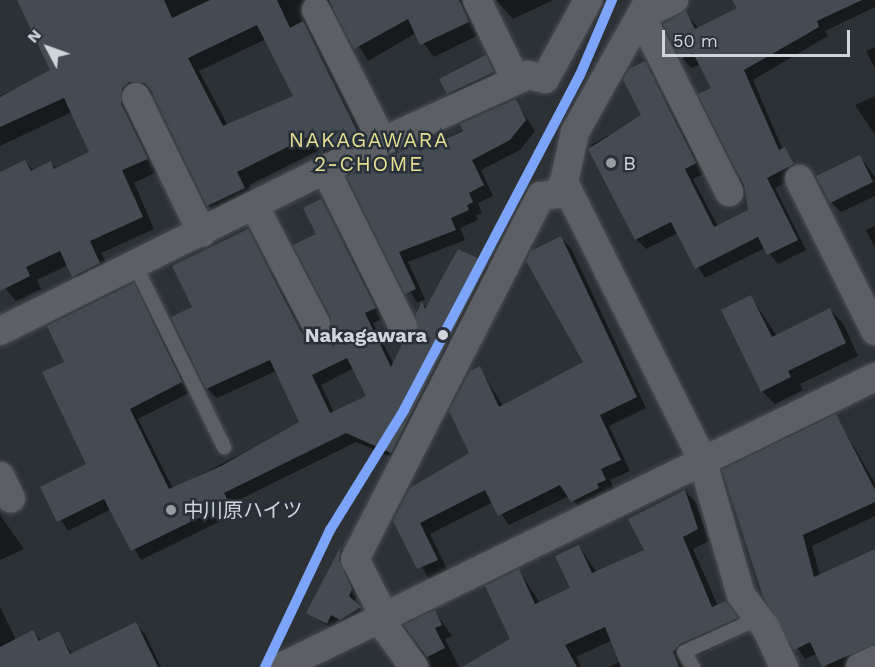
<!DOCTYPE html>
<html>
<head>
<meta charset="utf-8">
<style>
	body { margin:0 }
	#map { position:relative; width:875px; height:667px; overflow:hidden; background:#2c3136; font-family:"Work Sans","Noto Sans JP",sans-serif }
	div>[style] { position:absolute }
	.shadow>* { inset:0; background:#0007 }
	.building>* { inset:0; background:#444b52 }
	.roads { filter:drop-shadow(0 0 2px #4a4e53) drop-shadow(0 0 2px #4a4e53) }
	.lane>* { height:14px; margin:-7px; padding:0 7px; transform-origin:7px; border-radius:7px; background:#5c6064 }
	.street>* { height:28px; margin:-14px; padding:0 14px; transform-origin:14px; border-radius:14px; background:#5c6064 }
	.rail-1>* { height:10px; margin:-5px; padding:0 5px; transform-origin:5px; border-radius:5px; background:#7ba4fa }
	.dots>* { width:16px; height:16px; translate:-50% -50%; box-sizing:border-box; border:3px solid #28303a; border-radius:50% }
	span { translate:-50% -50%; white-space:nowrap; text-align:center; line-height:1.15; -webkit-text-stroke:5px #28303a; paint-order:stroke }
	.poi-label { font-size:20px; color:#d0d5dc }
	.left { translate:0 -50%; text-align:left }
	.stop-label { font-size:20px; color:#d0d5dc; font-weight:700 }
	.right { translate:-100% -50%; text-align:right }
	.neighbourhood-label { font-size:21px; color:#e4df90; letter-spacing:1.5px }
	.north { position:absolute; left:18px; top:18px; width:60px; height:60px; -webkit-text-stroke:4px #28303a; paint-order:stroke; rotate:311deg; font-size:16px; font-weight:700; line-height:24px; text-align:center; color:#d0d5dc }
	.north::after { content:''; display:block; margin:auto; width:21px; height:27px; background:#d0d5dc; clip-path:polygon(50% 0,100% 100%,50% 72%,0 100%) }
	.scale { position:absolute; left:662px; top:30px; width:188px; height:27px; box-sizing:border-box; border:3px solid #d0d5dc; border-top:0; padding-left:8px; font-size:18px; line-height:21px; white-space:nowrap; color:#d0d5dc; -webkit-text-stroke:4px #28303a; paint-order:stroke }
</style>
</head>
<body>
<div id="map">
	<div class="shadow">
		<div style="clip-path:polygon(evenodd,39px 0,480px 0,481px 34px,434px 57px,416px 33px,368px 61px,335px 8px,321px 8px,370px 147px,334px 162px,321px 149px,249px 185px,256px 201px,221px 217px,208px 205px,155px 95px,141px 95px,159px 171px,134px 183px,154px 229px,101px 253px,112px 275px,86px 288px,68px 265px,37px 280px,41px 289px,16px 301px,0 282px,0 174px,25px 162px,34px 171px,51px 163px,57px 169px,91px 153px,72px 112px,0 146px,0 96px,51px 73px,39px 0,266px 39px,295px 96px,228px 126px,199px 71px,266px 39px)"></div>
		<div style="clip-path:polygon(496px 0,553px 0,513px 19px)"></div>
		<div style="clip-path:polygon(758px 0,875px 0,875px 7px,825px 31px,828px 36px,753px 80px,783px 150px,802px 174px,775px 188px,806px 250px,778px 264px,765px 248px,705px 278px,678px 233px,646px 249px,636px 239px,591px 145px,643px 116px,645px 63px,705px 173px,693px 179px,718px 227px,750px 211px,713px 89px,700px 64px,692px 68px,682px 58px,686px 13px,699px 29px)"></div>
		<div style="clip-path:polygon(875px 47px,875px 68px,866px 51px)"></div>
		<div style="clip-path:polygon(485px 57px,501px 81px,457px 102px,448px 93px)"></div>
		<div style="clip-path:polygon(875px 96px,875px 135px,855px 105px)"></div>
		<div style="clip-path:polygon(515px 101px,535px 131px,520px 150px,481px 170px,493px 196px,478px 203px,482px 213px,476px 215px,478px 220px,460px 228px,465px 240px,408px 262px,425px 299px,417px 303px,349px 178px,416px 146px,423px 152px)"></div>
		<div style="clip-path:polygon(860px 156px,875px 177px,875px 196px,841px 212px,831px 202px)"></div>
		<div style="clip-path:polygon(evenodd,321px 201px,384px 318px,373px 323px,394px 365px,419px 335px,422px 303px,427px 308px,487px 265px,496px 274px,401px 461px,356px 442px,233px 503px,237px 513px,141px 560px,111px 509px,68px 531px,42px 488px,88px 465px,66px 363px,134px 285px,191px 392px,138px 419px,173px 489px,301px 423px,276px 371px,217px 398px,207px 388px,194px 308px,248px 231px,309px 340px,324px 340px,332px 333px,332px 317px,318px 234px,321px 201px,354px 368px,368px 396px,334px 413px,321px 385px,354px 368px)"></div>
		<div style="clip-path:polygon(875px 226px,875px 248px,866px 230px)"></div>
		<div style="clip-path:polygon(561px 238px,571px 248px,646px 408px,609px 426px,630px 471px,610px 480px,615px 491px,583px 511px,569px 496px,509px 525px,493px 502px,430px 534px,448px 571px,429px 579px,395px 521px,471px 454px,479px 368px,504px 407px,585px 363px)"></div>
		<div style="clip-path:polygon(751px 297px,777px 336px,830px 310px,843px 323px,858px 356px,800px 384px,803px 390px,775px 404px,762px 391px)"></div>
		<div style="clip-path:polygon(836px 416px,875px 483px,875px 516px,812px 546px,820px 576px,875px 550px,875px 624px,863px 630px,875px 656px,857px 667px,828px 667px,819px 653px,805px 659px,764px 596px)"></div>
		<div style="clip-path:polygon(685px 491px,696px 503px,709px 541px,693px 549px,718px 606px,725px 603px,748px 630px,685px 663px,688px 667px,610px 667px,621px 661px,612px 640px,576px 657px,581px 667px,465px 667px,512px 639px,519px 571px,540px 603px,572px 589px,579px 546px,597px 573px,646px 551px)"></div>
		<div style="clip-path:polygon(0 515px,24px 549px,0 560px)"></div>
		<div style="clip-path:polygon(341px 548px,357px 596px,354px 603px,365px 614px,347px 625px,338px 620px,333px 629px,308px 613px)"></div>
		<div style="clip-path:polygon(0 607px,16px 640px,33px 632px,42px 641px,59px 633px,80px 667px,0 667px)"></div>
		<div style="clip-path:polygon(435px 612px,452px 636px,445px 639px,459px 667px,431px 667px,406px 626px)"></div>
		<div style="clip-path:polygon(135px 624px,145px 634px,161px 667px,109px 667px)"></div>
	</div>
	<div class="building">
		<div style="clip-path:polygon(evenodd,17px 0,164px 0,172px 18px,210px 0,277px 0,290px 28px,303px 21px,359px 135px,320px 151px,310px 136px,237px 172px,245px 188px,207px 206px,151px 90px,145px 83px,129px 82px,122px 88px,121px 104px,148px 159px,122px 170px,143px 217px,90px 241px,100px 263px,72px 277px,60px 251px,26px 267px,30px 276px,0 291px,0 172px,25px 160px,31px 171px,51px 161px,54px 169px,89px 152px,64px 98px,0 127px,0 97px,50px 70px,17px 0,257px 25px,293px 96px,223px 126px,188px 58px,257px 25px)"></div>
		<div style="clip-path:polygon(329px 0,459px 0,469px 22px,420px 45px,408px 19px,354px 49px)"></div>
		<div style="clip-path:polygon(732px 0,862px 0,817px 21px,819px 27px,744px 70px,779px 150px,785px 147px,794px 164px,767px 178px,798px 240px,767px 255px,758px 237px,695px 269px,671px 222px,635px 240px,588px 149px,641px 115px,623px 80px,629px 69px,645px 61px,696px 163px,685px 169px,714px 227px,748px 210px,744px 185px,698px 94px,711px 88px,693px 53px,681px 59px,663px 24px,686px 11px,695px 29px,737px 8px)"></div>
		<div style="clip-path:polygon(486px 55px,494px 72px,447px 94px,439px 79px)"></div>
		<div style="clip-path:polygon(516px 99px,526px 120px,510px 140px,472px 160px,484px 185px,469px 193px,473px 202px,467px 205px,469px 210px,451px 218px,456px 230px,399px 252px,416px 289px,405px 294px,347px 177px,417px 144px,420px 151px,463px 131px,460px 124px)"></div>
		<div style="clip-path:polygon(860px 155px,873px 182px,830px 203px,816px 176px)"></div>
		<div style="clip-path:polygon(evenodd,321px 199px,376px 308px,365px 313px,391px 367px,403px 342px,417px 335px,416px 314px,422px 301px,425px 309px,458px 249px,488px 263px,391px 453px,346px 433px,224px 493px,229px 503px,131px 551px,104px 499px,57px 522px,40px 487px,86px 464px,42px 372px,64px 362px,47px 326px,134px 283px,182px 382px,130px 409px,169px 489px,221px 466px,299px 422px,270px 360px,206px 389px,171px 317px,192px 307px,172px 266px,248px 229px,301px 332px,308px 338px,323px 339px,330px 332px,331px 317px,293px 245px,316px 234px,303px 208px,321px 199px,347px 358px,366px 396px,330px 413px,312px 375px,347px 358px)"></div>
		<div style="clip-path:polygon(561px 236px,637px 397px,600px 415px,621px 460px,601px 469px,606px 480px,597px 484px,599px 488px,571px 502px,560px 485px,498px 516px,485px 490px,420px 523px,438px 560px,417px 569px,393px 521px,410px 488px,469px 453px,449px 411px,470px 371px,480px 366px,499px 407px,583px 362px,526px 261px,531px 251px)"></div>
		<div style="clip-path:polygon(751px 295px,772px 337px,830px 308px,846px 343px,788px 371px,791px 377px,761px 392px,721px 310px)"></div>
		<div style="clip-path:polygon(836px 414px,875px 490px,875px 502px,803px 535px,814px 577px,875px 549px,875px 644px,822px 667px,810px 642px,794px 650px,763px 596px,722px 470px)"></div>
		<div style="clip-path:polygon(685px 490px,698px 529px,683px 537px,712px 607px,726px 601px,738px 618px,680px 644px,673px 652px,679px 667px,621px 667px,605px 627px,565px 645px,577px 667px,462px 667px,510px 639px,485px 586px,519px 569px,535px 604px,570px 588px,555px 556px,579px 545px,592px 573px,644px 550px,628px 519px)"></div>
		<div style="clip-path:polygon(341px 546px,339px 560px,352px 589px,349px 596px,361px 607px,340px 620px,331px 615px,327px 624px,306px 613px)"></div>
		<div style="clip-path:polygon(435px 610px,442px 625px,435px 628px,445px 648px,427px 657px,404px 625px)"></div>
		<div style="clip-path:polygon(136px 622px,158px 667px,0 667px,0 647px,33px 630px,39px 641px,59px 631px,70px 654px)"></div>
	</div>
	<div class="roads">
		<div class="lane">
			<div style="left:135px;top:265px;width:203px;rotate:63.9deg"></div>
			<div style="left:693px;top:667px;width:17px;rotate:-121deg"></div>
			<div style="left:684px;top:652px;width:82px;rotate:-24.4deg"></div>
		</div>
		<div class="street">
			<div style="left:477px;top:0;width:89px;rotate:64deg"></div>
			<div style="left:316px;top:10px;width:129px;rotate:63.2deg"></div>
			<div style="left:374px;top:125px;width:19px;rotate:81deg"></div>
			<div style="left:641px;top:16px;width:197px;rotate:63.4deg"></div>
			<div style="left:641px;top:16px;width:37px;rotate:-26deg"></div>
			<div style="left:136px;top:97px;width:151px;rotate:64.1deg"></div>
			<div style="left:325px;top:169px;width:175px;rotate:63.6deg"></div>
			<div style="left:799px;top:179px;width:170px;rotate:63.4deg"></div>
			<div style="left:564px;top:182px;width:309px;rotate:63.5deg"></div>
			<div style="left:702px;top:459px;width:141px;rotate:74deg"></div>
			<div style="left:741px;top:595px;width:41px;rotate:52.9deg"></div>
			<div style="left:766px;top:628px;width:43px;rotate:65.2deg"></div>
			<div style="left:255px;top:207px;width:132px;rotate:62.5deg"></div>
			<div style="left:0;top:331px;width:421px;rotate:-26.4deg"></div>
			<div style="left:377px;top:144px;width:166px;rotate:-24.6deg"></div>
			<div style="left:528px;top:75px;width:17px;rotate:13deg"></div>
			<div style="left:545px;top:79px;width:90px;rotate:-61.4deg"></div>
			<div style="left:0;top:476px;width:25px;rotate:64deg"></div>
			<div style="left:384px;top:616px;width:64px;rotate:-117deg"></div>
			<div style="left:355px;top:559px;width:408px;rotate:-62.9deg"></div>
			<div style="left:541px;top:196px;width:16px;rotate:-7deg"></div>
			<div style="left:557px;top:194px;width:14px;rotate:-60deg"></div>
			<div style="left:564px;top:182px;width:51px;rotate:-77.6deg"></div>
			<div style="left:575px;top:132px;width:151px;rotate:-60.7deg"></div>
			<div style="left:379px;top:619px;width:59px;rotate:53.9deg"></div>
			<div style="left:281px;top:667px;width:661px;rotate:-26.02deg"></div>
			<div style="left:860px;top:667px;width:17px;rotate:-25deg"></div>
		</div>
	</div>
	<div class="rail-1">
		<div style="left:265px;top:667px;width:152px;rotate:-64.6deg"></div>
		<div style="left:330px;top:530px;width:141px;rotate:-58.3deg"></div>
		<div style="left:404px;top:410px;width:378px;rotate:-62.3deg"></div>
		<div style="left:580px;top:75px;width:82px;rotate:-66.9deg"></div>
	</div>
	<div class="dots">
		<div style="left:611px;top:163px;background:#979ca2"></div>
		<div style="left:443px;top:335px;background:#d0d5dc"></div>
		<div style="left:171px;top:510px;background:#979ca2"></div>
	</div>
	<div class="poi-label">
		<span class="left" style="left:623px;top:163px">B</span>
		<span class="left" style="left:183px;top:510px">中川原ハイツ</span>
	</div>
	<div class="stop-label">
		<span class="right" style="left:427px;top:335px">Nakagawara</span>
	</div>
	<div class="neighbourhood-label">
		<span style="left:369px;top:152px">NAKAGAWARA<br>2-CHOME</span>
	</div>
	<div class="north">N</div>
	<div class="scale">50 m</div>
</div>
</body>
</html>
